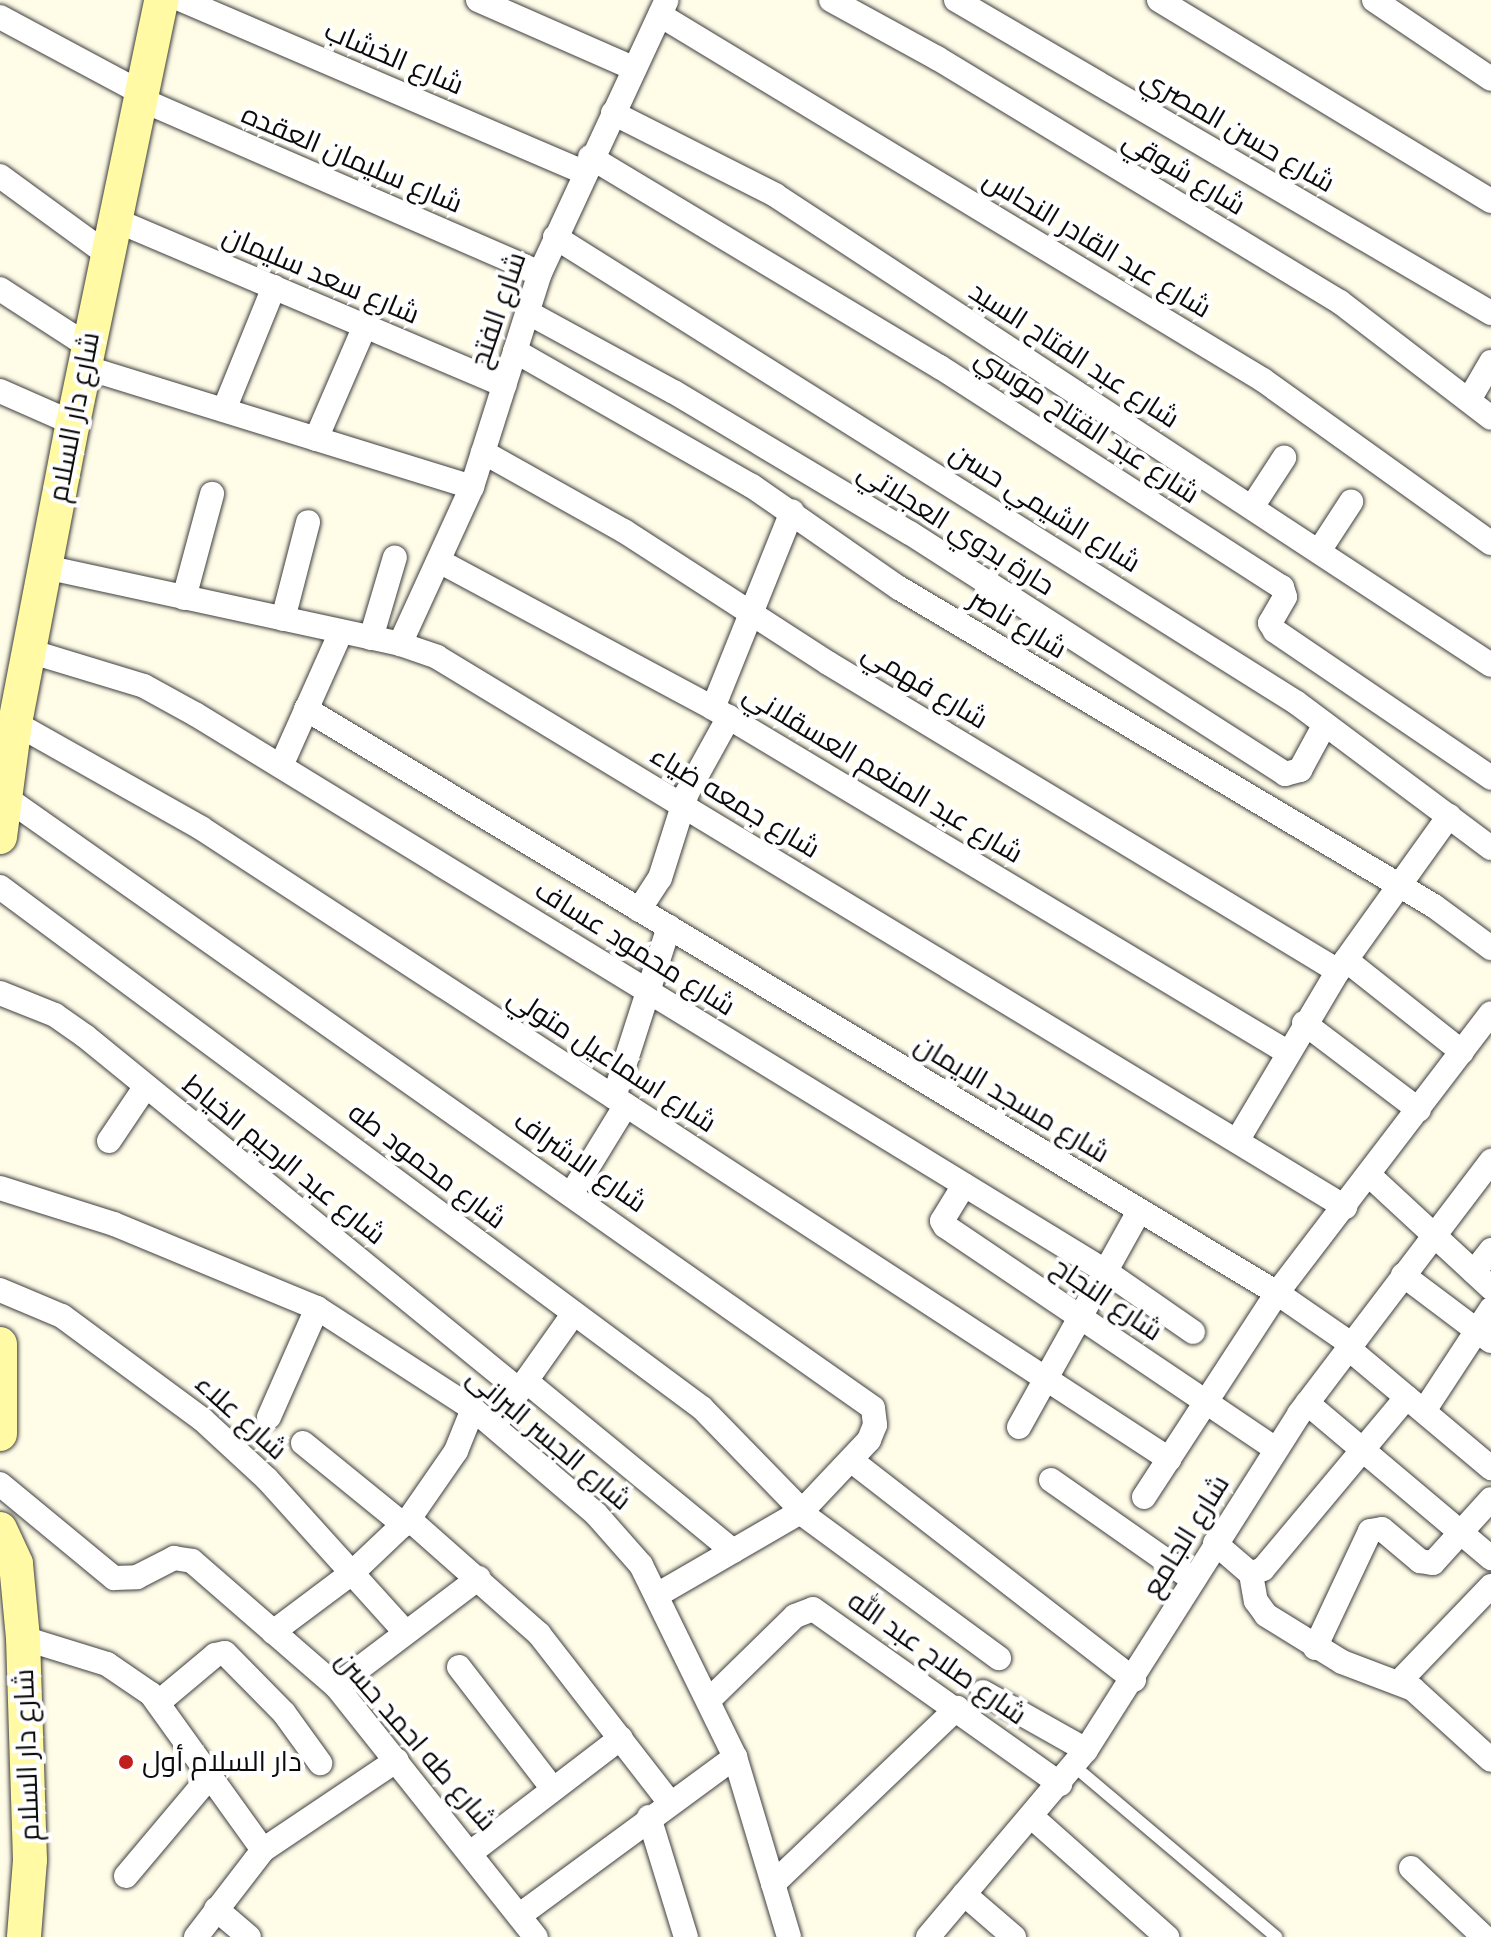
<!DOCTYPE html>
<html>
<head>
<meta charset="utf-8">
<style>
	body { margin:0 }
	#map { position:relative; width:1491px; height:1937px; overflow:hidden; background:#fffce8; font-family:"Roboto Serif",Cairo,serif }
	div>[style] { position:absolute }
	.roads { filter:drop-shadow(0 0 2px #3e3e3e) drop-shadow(0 0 2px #3e3e3e) }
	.lane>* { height:12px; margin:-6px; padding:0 6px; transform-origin:6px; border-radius:6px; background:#fff }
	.street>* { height:24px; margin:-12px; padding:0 12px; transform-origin:12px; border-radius:12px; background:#fff }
	.secondary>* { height:34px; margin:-17px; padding:0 17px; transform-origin:17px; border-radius:17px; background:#fffaa3 }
	.dots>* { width:22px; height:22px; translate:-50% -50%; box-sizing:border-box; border:4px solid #fff; border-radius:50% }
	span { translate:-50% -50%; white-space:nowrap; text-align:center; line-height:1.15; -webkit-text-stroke:8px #fff; paint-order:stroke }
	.street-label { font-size:28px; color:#0b0b0b }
	.poi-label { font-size:28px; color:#0b0b0b }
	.left { translate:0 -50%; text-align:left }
</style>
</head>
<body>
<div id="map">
	<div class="roads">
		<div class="lane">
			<div style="left:1074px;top:1766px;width:265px;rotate:40.2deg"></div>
		</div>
		<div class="street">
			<div style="left:182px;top:0;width:436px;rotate:23.2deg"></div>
			<div style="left:478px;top:0;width:171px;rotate:23.7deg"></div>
			<div style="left:831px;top:0;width:121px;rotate:28.7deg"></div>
			<div style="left:937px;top:58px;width:471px;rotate:31.2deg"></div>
			<div style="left:1340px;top:302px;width:190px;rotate:37.5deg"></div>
			<div style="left:956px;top:0;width:620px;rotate:30.33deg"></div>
			<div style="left:1159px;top:0;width:388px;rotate:31.2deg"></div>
			<div style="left:1374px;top:0;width:141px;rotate:34deg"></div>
			<div style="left:660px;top:15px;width:705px;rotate:31.19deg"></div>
			<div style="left:1263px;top:380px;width:280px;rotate:35.6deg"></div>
			<div style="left:0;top:17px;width:161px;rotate:28.2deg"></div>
			<div style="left:140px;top:99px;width:436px;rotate:23.5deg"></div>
			<div style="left:613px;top:113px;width:182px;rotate:26.8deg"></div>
			<div style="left:775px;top:195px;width:856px;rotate:33.28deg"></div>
			<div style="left:590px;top:157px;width:408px;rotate:31deg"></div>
			<div style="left:940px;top:367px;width:407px;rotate:32.8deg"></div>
			<div style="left:1282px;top:587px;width:10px;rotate:73deg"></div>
			<div style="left:1285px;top:597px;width:30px;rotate:120deg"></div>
			<div style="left:1270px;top:623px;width:9px;rotate:58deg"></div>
			<div style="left:1275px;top:631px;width:261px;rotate:34.2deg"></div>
			<div style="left:0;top:176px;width:132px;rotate:36.1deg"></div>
			<div style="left:115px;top:220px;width:423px;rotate:23deg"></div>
			<div style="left:555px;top:237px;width:876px;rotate:32.13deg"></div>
			<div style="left:1297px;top:703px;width:242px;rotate:36.8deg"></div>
			<div style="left:0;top:289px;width:105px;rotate:32.9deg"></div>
			<div style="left:527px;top:312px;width:167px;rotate:28.6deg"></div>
			<div style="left:674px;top:392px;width:275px;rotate:30.9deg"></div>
			<div style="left:910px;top:533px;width:446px;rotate:32.7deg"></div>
			<div style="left:1285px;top:774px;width:16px;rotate:-15deg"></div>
			<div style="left:1300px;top:770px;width:52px;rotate:-61.5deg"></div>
			<div style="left:515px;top:351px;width:273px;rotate:29.7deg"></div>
			<div style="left:752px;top:486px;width:179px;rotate:34.8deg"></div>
			<div style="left:899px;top:588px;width:622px;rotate:30.73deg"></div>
			<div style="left:1434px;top:906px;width:71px;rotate:36.4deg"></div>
			<div style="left:84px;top:367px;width:406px;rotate:17.2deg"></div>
			<div style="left:0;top:391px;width:80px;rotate:23.7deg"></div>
			<div style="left:1469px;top:400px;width:44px;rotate:-59.9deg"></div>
			<div style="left:224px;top:410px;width:133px;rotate:-67.9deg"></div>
			<div style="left:316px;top:439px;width:123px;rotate:-66.6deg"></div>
			<div style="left:483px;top:452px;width:162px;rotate:29.3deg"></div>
			<div style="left:624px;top:531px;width:243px;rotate:32.9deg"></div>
			<div style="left:828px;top:663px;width:596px;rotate:31.13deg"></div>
			<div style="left:1252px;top:507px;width:59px;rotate:-56.9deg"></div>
			<div style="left:1319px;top:551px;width:59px;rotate:-56.9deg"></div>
			<div style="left:439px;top:561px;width:311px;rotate:28.2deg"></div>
			<div style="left:713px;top:708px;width:669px;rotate:30.93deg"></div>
			<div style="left:45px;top:567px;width:363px;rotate:12.2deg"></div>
			<div style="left:400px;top:644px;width:39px;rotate:19deg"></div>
			<div style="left:437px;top:657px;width:1062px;rotate:31.2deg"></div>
			<div style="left:184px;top:598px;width:108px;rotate:-74.9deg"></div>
			<div style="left:283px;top:619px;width:100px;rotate:-75.5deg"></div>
			<div style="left:371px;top:638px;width:84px;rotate:-73.5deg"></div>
			<div style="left:400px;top:644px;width:173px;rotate:-65.4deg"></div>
			<div style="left:472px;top:487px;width:225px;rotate:-72.4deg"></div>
			<div style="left:540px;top:273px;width:300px;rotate:-65.1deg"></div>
			<div style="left:29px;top:651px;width:120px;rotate:16.9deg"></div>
			<div style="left:144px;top:686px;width:58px;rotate:28.8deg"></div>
			<div style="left:195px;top:714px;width:1067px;rotate:31.47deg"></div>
			<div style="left:1105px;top:1271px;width:107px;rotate:34.7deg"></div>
			<div style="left:713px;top:708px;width:212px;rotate:-68.1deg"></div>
			<div style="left:306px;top:709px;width:1133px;rotate:31.02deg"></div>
			<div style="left:1277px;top:1293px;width:90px;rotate:34.6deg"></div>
			<div style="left:15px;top:723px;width:214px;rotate:29.4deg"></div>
			<div style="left:201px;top:828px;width:1156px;rotate:33.1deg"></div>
			<div style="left:281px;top:766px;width:147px;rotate:-65.9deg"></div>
			<div style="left:5px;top:797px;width:1061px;rotate:35.14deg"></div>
			<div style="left:873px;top:1408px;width:17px;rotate:83deg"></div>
			<div style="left:875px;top:1425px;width:16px;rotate:112deg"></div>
			<div style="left:869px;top:1440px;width:98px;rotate:133.3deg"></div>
			<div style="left:802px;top:1511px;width:168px;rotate:149.9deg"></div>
			<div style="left:0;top:887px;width:874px;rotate:36.58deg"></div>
			<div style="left:702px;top:1408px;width:144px;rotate:45.8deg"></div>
			<div style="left:639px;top:910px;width:38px;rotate:-57deg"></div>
			<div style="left:660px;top:878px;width:89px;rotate:-72.4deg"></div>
			<div style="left:687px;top:793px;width:87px;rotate:-61.1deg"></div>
			<div style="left:1346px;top:960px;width:148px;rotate:38.4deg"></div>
			<div style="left:0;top:993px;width:59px;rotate:21.8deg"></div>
			<div style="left:55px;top:1015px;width:37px;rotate:35deg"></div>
			<div style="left:85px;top:1036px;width:560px;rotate:39.2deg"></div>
			<div style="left:1304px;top:1023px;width:144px;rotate:37.1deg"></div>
			<div style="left:614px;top:1097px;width:179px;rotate:-72.1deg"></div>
			<div style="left:109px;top:1141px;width:66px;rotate:-56.1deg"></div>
			<div style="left:1237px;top:1141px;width:198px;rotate:-59.3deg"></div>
			<div style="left:1338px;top:971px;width:191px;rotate:-54.4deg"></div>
			<div style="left:1369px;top:1175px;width:166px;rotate:42.8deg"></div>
			<div style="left:964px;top:1185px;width:42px;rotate:121.4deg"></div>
			<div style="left:942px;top:1221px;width:6px;rotate:59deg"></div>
			<div style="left:945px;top:1226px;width:399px;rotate:34deg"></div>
			<div style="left:0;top:1188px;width:120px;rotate:17.5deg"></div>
			<div style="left:114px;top:1224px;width:220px;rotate:22.5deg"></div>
			<div style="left:317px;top:1308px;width:186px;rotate:32.9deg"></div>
			<div style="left:473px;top:1409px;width:162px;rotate:40.5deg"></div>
			<div style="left:596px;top:1514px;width:68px;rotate:48.6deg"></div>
			<div style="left:641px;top:1565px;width:214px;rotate:63.9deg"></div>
			<div style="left:735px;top:1757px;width:188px;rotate:73.3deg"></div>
			<div style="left:572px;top:1193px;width:103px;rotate:-58.5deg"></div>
			<div style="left:1474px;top:1272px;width:28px;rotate:-52deg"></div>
			<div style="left:1403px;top:1275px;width:110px;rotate:36.9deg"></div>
			<div style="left:0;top:1290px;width:67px;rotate:22.8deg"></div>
			<div style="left:62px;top:1316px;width:175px;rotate:36.4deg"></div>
			<div style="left:203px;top:1420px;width:87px;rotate:42.7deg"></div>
			<div style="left:267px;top:1479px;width:207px;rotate:47.9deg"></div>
			<div style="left:1348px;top:1348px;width:187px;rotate:40deg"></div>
			<div style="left:526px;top:1381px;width:268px;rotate:39.4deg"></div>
			<div style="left:1307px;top:1403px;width:241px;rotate:40.1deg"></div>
			<div style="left:1424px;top:1411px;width:122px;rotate:-56.7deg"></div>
			<div style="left:269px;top:1417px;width:119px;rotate:-66.2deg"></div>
			<div style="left:494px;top:1426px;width:138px;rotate:-54.7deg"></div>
			<div style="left:1019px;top:1427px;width:247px;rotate:-60.9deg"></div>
			<div style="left:303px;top:1443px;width:130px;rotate:39.1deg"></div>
			<div style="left:852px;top:1461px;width:357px;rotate:37.8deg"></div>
			<div style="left:1051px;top:1480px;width:174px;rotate:35deg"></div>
			<div style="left:0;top:1484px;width:148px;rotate:39.5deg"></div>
			<div style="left:114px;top:1578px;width:23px;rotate:-2deg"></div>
			<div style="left:137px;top:1577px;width:42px;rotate:-27.2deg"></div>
			<div style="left:174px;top:1558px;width:18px;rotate:9deg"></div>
			<div style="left:192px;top:1561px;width:191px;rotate:41deg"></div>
			<div style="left:336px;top:1686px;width:321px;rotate:51.5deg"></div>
			<div style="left:1144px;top:1497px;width:244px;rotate:-56.9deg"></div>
			<div style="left:1277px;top:1293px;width:352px;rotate:-52.6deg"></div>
			<div style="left:800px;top:1512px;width:247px;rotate:36.3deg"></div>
			<div style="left:409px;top:1519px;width:174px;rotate:41.5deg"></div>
			<div style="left:539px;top:1634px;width:214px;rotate:52.2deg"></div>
			<div style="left:1215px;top:1543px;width:48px;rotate:40.7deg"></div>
			<div style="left:1251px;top:1574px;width:13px;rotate:-23deg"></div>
			<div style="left:1263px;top:1569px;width:224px;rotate:-50.1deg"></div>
			<div style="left:1251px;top:1574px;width:27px;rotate:80deg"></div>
			<div style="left:1256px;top:1601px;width:17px;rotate:54deg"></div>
			<div style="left:1266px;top:1615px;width:89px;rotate:31.7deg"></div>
			<div style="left:1342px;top:1662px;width:76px;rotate:20.8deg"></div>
			<div style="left:1413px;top:1689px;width:105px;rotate:42.3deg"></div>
			<div style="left:273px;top:1632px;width:99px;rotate:-36.8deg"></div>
			<div style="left:352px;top:1573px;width:79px;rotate:-43.5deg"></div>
			<div style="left:409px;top:1519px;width:83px;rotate:-55.3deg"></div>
			<div style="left:456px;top:1451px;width:45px;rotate:-68deg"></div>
			<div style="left:23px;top:1638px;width:88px;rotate:17.2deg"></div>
			<div style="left:107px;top:1664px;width:53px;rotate:34.3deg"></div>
			<div style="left:151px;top:1694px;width:192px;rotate:54.3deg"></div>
			<div style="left:1315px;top:1648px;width:129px;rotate:-64.8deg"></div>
			<div style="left:1370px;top:1531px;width:12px;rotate:-9deg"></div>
			<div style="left:1382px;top:1529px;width:50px;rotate:40.1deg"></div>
			<div style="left:1420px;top:1561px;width:13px;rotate:9deg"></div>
			<div style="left:1433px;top:1563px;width:86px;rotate:-47.8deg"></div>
			<div style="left:459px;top:1667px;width:154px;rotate:52.4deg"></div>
			<div style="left:1399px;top:1682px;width:133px;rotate:-46.2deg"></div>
			<div style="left:336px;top:1686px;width:179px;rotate:-37.1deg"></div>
			<div style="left:983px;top:1692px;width:118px;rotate:29.4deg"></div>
			<div style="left:709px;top:1700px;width:120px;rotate:-44.3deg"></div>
			<div style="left:795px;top:1616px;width:19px;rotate:-21deg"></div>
			<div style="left:813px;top:1609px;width:303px;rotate:35.3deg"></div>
			<div style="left:159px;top:1702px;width:73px;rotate:-40deg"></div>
			<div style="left:215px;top:1655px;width:10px;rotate:-11deg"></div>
			<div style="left:225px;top:1653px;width:84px;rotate:45.5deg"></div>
			<div style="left:284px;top:1713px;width:62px;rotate:54.2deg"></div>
			<div style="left:649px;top:1817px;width:126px;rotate:72.9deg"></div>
			<div style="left:1032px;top:1817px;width:181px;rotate:41.6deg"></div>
			<div style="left:473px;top:1851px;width:186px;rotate:-37.4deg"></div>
			<div style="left:1411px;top:1868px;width:100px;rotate:43.4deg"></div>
			<div style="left:126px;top:1876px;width:132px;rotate:-49.9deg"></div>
			<div style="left:773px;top:1884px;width:255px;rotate:-43.7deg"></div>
			<div style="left:964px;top:1894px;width:66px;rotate:40.7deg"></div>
			<div style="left:216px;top:1909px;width:43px;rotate:40.3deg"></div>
			<div style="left:520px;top:1915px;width:267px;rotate:-36.3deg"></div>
			<div style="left:196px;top:1937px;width:110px;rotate:-52.4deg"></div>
			<div style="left:263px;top:1850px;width:161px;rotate:-33.9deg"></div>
			<div style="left:928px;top:1937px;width:245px;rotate:-49.8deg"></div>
			<div style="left:1086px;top:1750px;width:398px;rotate:-57.6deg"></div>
			<div style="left:1299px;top:1414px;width:318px;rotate:-52.8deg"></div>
		</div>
		<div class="secondary">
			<div style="left:0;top:837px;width:115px;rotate:-82.5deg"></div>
			<div style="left:15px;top:723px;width:306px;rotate:-79.1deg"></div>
			<div style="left:73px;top:423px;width:432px;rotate:-78.2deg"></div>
			<div style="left:0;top:1344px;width:90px;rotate:90deg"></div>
			<div style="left:0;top:1529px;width:38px;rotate:65deg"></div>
			<div style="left:16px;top:1564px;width:74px;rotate:84.6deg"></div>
			<div style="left:23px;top:1638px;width:222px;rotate:88.2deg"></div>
			<div style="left:30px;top:1860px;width:77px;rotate:94.5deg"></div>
		</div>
	</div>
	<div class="dots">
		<div style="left:126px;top:1762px;background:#c01f1d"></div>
	</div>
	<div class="street-label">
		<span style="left:394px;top:58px;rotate:23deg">شارع الخشاب</span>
		<span style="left:1238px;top:131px;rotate:30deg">شارع حسن المصري</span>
		<span style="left:352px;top:159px;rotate:23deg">شارع سليمان العقده</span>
		<span style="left:1184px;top:173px;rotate:31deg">شارع شوقي</span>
		<span style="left:1097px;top:244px;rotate:31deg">شارع عبد القادر النحاس</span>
		<span style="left:321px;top:275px;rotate:23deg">شارع سعد سليمان</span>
		<span style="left:498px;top:310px;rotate:-71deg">شارع الفتح</span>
		<span style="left:1074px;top:355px;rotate:33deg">شارع عبد الفتاح السيد</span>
		<span style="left:74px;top:417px;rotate:-79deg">شارع دار السلام</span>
		<span style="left:1087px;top:426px;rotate:33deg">شارع عبد الفتاح موسي</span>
		<span style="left:1045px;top:508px;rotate:32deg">شارع الشيمي حسن</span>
		<span style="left:956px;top:529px;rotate:32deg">حارة بدوي العجلاتي</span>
		<span style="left:1018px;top:624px;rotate:31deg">شارع ناصر</span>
		<span style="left:925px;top:686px;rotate:31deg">شارع فهمي</span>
		<span style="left:883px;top:774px;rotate:31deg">شارع عبد المنعم العسقلاني</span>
		<span style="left:735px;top:802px;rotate:31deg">شارع جمعه ضياء</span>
		<span style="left:635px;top:948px;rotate:32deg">شارع محمود عساف</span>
		<span style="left:612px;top:1060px;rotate:33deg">شارع اسماعيل متولي</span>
		<span style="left:1012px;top:1099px;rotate:31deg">شارع مسجد الايمان</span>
		<span style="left:284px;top:1160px;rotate:39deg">شارع عبد الرحيم الخياط</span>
		<span style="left:580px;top:1162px;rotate:35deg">شارع الاشراف</span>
		<span style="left:427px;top:1166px;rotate:37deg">شارع محمود طه</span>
		<span style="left:1107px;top:1299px;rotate:34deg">شارع النجاح</span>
		<span style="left:241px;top:1417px;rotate:42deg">شارع علاء</span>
		<span style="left:549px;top:1439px;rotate:40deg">شارع الجسر البرانى</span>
		<span style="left:1186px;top:1536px;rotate:-58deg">شارع الجامع</span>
		<span style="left:937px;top:1658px;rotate:35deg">شارع صلاح عبد الله</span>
		<span style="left:416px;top:1741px;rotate:49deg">شارع طه احمد حسن</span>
		<span style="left:27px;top:1755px;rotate:-92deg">شارع دار السلام</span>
	</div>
	<div class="poi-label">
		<span class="left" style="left:142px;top:1762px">دار السلام أول</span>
	</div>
</div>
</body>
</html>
